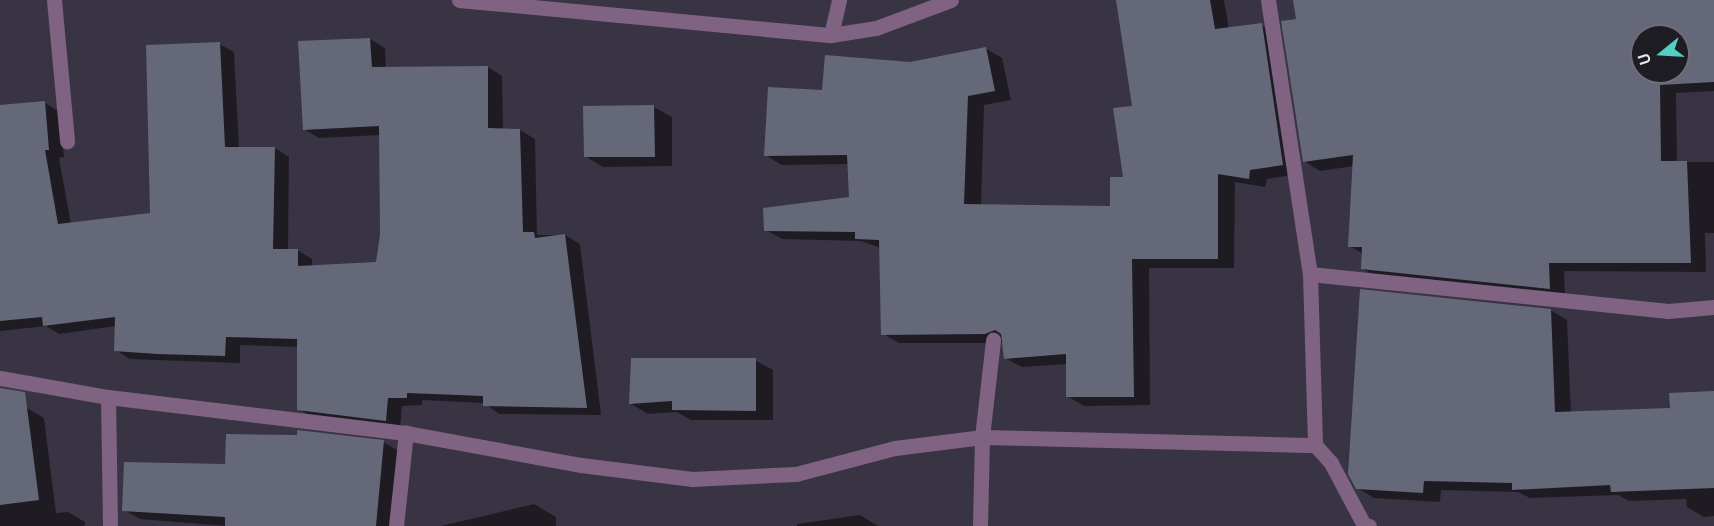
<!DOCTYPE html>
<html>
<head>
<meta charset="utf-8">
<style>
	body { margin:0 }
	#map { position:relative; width:1714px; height:526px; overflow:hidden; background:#393443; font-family:"Space Grotesk",sans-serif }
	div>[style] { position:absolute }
	.shadow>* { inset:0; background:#0007 }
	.building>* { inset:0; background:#656879 }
	.street>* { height:15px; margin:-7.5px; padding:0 7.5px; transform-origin:7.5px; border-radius:7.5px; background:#806283 }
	span { translate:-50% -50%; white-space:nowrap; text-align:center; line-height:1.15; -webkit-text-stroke:4.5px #1f1d24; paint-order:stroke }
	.north { position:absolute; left:1630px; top:24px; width:60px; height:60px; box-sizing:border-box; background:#1f1d24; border:2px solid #706e76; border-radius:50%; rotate:252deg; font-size:16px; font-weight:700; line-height:24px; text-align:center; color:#eae7f1 }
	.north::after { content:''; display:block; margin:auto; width:21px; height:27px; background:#55cec5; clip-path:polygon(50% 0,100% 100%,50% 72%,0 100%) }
</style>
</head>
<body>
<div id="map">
	<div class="shadow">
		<div style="clip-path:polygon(1118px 0,1224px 0,1229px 29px,1261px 25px,1278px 35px,1299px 174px,1267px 179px,1265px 187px,1235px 182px,1234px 268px,1149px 268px,1150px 405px,1084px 406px,1067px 396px,1067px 364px,1022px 367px,1005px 358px,1004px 343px,899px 343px,883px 334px,881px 248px,861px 241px,782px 239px,766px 230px,851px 198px,849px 164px,782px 165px,765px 155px,823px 91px,910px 64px,985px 48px,1002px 58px,1011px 100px,984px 105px,981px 206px,1112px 207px,1125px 178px,1134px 107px)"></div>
		<div style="clip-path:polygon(evenodd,1295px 0,1714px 0,1714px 91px,1676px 93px,1677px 162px,1714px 162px,1714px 233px,1705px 233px,1706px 272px,1564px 271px,1565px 297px,1379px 278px,1363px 269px,1363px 254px,1350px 246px,1354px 166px,1320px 171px,1304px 161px,1295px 0,1642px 36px,1678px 36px,1678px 72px,1642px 72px,1642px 36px)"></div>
		<div style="clip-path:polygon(370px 39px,385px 48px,386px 69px,488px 67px,502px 76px,503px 130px,520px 130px,535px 139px,537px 235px,565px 235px,580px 244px,601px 415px,499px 414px,484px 403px,422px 400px,422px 405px,402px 406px,400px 428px,314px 418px,299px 409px,299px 347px,240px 345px,240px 363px,130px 359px,115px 350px,116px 326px,59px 334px,46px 326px,0 331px,0 106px,45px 103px,60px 112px,64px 157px,59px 158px,71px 224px,151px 215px,219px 44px,234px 52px,239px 148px,275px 148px,289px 157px,288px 250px,297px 250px,312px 259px,312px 267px,377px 263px,381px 235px,381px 135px,319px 138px,304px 129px)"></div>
		<div style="clip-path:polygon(654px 107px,672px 117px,672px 166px,603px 167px,585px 156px)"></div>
		<div style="clip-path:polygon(1550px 310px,1567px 320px,1571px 413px,1671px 409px,1714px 393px,1714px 516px,1704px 517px,1687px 507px,1686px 499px,1629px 501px,1618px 495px,1530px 498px,1518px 492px,1441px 490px,1440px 502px,1374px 498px,1357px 488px)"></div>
		<div style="clip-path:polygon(755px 360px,773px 370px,773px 420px,691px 420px,677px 412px,648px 414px,631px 404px)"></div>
		<div style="clip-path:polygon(27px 408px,44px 418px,56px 513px,68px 512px,85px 522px,85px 526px,0 526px,0 412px)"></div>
		<div style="clip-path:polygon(383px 442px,399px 451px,393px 526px,226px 526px,140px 519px,124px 510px,227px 466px)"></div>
		<div style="clip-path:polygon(534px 504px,556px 517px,556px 526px,441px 526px)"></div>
		<div style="clip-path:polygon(860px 515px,878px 526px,797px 526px,797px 524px)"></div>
	</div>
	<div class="building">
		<div style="clip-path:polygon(1116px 0,1210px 0,1215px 29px,1262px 23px,1283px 165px,1250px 170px,1249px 179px,1218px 174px,1218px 259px,1132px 259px,1134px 397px,1066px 397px,1066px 354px,1004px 359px,1001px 334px,995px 330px,985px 334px,881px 335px,879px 240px,855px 239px,855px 232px,764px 231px,763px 208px,849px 197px,847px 155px,764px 156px,768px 87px,822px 90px,825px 55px,910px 62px,986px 47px,995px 91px,968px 96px,964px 204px,1110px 206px,1110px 177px,1123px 177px,1113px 108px,1132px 106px)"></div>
		<div style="clip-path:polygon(evenodd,1293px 0,1714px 0,1714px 82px,1660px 85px,1661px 161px,1687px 161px,1691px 263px,1549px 263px,1550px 289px,1361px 269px,1362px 247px,1348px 247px,1353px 155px,1303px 162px,1281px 21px,1296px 19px,1293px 0,1642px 36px,1678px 36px,1678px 72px,1642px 72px,1642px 36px)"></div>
		<div style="clip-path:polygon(370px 38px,372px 67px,488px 66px,488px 128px,520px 129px,523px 232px,534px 232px,535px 238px,565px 234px,587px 408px,483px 406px,483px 396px,407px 393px,407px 398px,388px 398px,386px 421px,297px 410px,297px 339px,226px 337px,225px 356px,157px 354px,114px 351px,115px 317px,43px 326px,42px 317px,0 321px,0 105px,45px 101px,49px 150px,45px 150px,58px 224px,150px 213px,146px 45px,220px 42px,225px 147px,275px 147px,273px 249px,298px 249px,298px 266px,376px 262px,380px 235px,379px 126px,303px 130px,298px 41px)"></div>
		<div style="clip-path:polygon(654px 105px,655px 157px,584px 157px,583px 106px)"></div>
		<div style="clip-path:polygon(1360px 289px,1551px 309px,1555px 412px,1670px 408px,1669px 393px,1714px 391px,1714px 488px,1611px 492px,1610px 485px,1512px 490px,1512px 483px,1424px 481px,1423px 493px,1356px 489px,1348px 474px)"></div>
		<div style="clip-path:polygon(631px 358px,756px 358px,756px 411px,672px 410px,672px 401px,629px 404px)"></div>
		<div style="clip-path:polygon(0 388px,25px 392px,39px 500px,0 505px)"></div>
		<div style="clip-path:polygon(297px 430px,384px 440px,376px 526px,225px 526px,225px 517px,122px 511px,124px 462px,225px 464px,226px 434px,297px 435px)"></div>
	</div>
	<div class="street">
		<div style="left:54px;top:0;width:142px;rotate:84.7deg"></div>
		<div style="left:459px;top:0;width:374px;rotate:5.4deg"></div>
		<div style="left:831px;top:35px;width:46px;rotate:-8.8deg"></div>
		<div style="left:876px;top:28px;width:80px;rotate:-20.5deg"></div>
		<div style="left:1268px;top:0;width:277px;rotate:81.3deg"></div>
		<div style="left:1310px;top:274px;width:171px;rotate:88.3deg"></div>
		<div style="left:831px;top:35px;width:36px;rotate:-77deg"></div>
		<div style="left:1310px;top:274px;width:360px;rotate:5.9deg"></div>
		<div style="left:1668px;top:311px;width:46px;rotate:-5deg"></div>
		<div style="left:0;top:378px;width:110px;rotate:10deg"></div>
		<div style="left:108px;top:397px;width:300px;rotate:6.9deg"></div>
		<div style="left:406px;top:433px;width:178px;rotate:10.4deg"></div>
		<div style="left:581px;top:465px;width:112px;rotate:7.2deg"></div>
		<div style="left:692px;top:479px;width:104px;rotate:-2.8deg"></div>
		<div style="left:796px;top:474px;width:102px;rotate:-14.7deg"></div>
		<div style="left:895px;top:448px;width:88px;rotate:-7.2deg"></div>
		<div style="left:982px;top:437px;width:333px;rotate:1.4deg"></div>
		<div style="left:1315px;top:445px;width:24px;rotate:48deg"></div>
		<div style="left:1331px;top:463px;width:70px;rotate:62deg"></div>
		<div style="left:1364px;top:525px;width:5px;rotate:11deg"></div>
		<div style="left:108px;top:397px;width:129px;rotate:89.1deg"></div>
		<div style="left:396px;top:526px;width:94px;rotate:-83.9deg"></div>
		<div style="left:980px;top:526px;width:89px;rotate:-88.7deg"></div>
		<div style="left:982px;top:437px;width:98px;rotate:-83.5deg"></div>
	</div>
	<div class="north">U</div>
</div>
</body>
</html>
